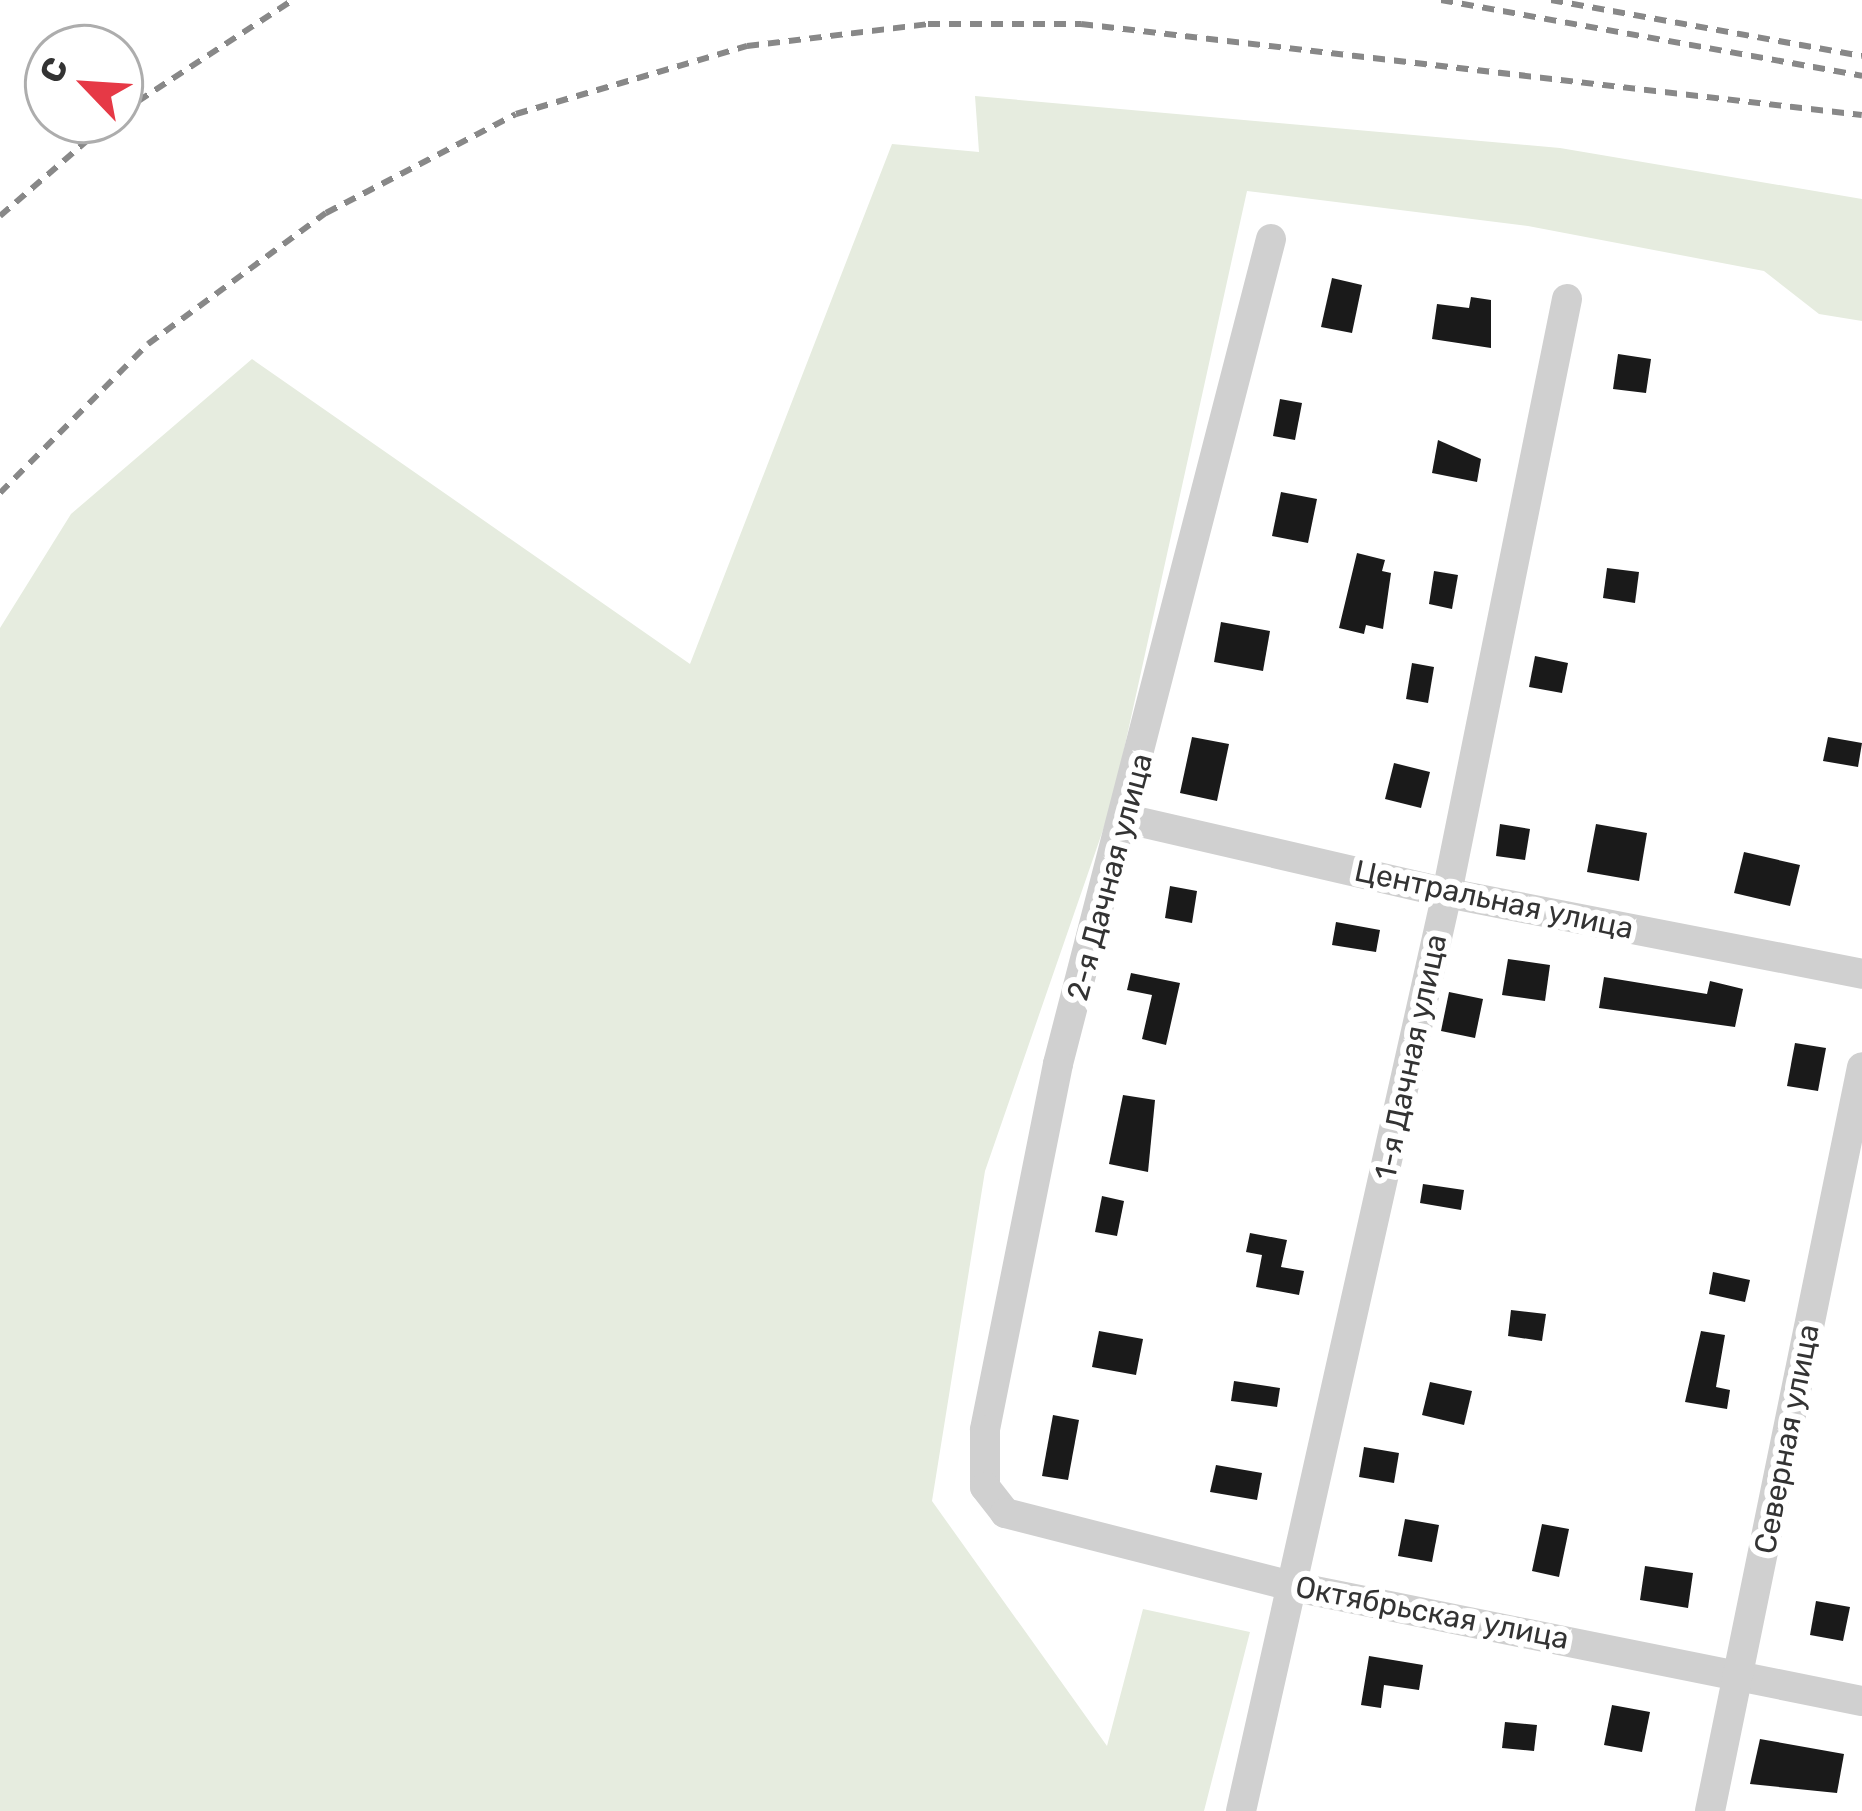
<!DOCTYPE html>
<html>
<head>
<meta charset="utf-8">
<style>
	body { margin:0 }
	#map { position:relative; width:1862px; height:1811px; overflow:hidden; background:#fff; font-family:Rubik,sans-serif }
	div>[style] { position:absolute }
	.green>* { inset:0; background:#e6ecdf }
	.building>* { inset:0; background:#1a1a1a }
	.minor>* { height:30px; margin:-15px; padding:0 15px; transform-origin:15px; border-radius:15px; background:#d0d0d0 }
	.rail>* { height:6px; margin-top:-3px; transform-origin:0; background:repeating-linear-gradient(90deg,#888 0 12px,transparent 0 21px) }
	span { translate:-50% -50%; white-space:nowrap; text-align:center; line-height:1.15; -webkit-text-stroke:12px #fff; paint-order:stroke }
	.street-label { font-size:30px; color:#333 }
	.north { position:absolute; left:24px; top:24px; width:120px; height:120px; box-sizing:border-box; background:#fff; border:3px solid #adadad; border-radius:50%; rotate:295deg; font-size:33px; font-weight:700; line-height:48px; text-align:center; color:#333 }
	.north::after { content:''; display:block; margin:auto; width:42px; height:54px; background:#e63946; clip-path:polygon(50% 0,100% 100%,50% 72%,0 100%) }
</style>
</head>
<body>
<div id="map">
	<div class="green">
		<div style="clip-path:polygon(975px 96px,1560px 148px,1862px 199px,1862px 321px,1819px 314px,1764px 271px,1528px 226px,1247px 191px,1112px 804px,985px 1171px,932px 1501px,1107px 1746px,1143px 1609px,1250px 1632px,1204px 1811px,0 1811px,0 628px,71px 514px,252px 359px,690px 664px,892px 144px,979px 152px)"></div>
	</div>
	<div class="building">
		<div style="clip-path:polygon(1332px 278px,1362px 285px,1352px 333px,1321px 327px)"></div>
		<div style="clip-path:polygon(1471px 297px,1491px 300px,1491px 348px,1432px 339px,1437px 304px,1469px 308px)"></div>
		<div style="clip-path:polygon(1618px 354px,1651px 359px,1646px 393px,1613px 389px)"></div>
		<div style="clip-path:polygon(1280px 399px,1302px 403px,1295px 440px,1273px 436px)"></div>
		<div style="clip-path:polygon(1438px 440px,1481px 459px,1477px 482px,1432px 473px)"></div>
		<div style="clip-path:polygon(1281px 492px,1317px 499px,1308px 543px,1272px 536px)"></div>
		<div style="clip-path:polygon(1357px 553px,1385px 560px,1382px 571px,1391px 573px,1383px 629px,1366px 625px,1364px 634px,1339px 628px)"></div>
		<div style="clip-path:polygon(1607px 568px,1639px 572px,1635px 603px,1603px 598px)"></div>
		<div style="clip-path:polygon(1434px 571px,1458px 575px,1452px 609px,1429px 604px)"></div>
		<div style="clip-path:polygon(1221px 622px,1270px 631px,1263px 671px,1214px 662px)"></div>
		<div style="clip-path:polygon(1535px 656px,1568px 663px,1562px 693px,1529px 687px)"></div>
		<div style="clip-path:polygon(1412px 663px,1434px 667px,1428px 703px,1406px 699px)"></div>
		<div style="clip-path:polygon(1192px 737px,1229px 744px,1217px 801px,1180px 793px)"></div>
		<div style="clip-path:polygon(1828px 737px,1862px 743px,1858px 767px,1823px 761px)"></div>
		<div style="clip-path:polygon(1394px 763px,1430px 772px,1421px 808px,1385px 799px)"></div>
		<div style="clip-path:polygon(1500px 824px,1530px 829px,1525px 860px,1496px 856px)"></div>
		<div style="clip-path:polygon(1596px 824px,1647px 833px,1639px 881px,1587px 872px)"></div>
		<div style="clip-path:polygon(1744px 852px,1800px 865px,1790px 906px,1734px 893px)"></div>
		<div style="clip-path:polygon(1170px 886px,1197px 891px,1192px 923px,1165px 918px)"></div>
		<div style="clip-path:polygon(1336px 922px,1380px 930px,1376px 952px,1332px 945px)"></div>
		<div style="clip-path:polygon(1508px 959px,1550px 965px,1545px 1001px,1502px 995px)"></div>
		<div style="clip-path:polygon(1131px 973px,1180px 983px,1166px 1045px,1142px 1039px,1152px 995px,1127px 990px)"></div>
		<div style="clip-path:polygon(1604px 977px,1707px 994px,1710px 981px,1743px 989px,1735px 1027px,1599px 1008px)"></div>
		<div style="clip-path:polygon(1449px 992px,1483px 999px,1475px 1038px,1441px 1031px)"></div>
		<div style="clip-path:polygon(1795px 1043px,1826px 1048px,1818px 1091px,1787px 1086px)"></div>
		<div style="clip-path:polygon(1123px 1095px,1155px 1100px,1148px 1172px,1109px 1164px)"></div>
		<div style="clip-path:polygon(1423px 1184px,1464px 1190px,1461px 1210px,1420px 1203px)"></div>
		<div style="clip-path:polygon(1102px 1196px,1124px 1201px,1117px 1236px,1095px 1232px)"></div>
		<div style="clip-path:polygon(1250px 1233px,1287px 1240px,1281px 1267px,1304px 1271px,1299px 1295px,1256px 1287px,1262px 1255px,1246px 1252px)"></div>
		<div style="clip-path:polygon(1713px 1272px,1750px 1280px,1745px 1302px,1709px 1294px)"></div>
		<div style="clip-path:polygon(1511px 1310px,1546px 1314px,1542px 1341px,1508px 1336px)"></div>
		<div style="clip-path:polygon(1099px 1331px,1143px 1339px,1136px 1375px,1092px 1367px)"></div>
		<div style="clip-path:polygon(1701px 1331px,1725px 1335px,1716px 1387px,1730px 1390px,1727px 1409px,1685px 1402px)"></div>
		<div style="clip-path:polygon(1234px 1381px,1280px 1388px,1277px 1407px,1231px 1401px)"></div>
		<div style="clip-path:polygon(1430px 1382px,1472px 1391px,1464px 1425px,1422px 1415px)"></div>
		<div style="clip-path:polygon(1053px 1415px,1079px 1420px,1068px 1480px,1042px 1476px)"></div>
		<div style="clip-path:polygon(1364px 1447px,1399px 1453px,1394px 1483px,1359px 1477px)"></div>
		<div style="clip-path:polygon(1216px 1465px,1262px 1473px,1257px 1500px,1210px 1492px)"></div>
		<div style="clip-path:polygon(1405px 1519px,1439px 1525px,1432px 1562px,1398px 1556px)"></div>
		<div style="clip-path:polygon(1542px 1524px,1569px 1529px,1559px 1577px,1532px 1571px)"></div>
		<div style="clip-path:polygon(1645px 1566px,1693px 1573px,1688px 1608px,1640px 1600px)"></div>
		<div style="clip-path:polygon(1816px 1601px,1850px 1607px,1843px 1641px,1810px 1635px)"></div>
		<div style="clip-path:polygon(1369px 1656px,1423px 1665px,1419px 1690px,1384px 1685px,1381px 1708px,1361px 1705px)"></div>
		<div style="clip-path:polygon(1612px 1705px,1650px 1712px,1642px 1752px,1604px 1745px)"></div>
		<div style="clip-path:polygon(1505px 1722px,1537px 1725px,1534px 1751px,1502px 1748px)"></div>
		<div style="clip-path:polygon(1760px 1739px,1844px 1754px,1837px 1793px,1750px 1784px)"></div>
	</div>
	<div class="minor">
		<div style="left:1271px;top:239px;width:852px;rotate:104.48deg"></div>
		<div style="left:1058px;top:1064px;width:373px;rotate:101.3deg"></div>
		<div style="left:985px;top:1430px;width:57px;rotate:90deg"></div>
		<div style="left:985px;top:1487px;width:33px;rotate:52deg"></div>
		<div style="left:1005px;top:1513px;width:299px;rotate:14.3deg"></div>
		<div style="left:1295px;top:1587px;width:578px;rotate:11.37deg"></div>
		<div style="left:1127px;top:819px;width:328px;rotate:13deg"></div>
		<div style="left:1447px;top:893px;width:423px;rotate:11deg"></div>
		<div style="left:1241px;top:1811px;width:941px;rotate:-77.35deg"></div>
		<div style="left:1447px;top:893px;width:606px;rotate:-78.58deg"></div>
		<div style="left:1710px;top:1811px;width:759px;rotate:-78.45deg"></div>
	</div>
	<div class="rail">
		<div style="left:1441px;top:0;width:428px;rotate:10.2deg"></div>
		<div style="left:1551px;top:0;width:316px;rotate:10.2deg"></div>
		<div style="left:120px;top:113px;width:207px;rotate:-33.2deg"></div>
		<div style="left:0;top:216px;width:147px;rotate:-40.9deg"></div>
		<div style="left:0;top:493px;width:210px;rotate:-45.2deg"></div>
		<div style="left:148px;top:344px;width:221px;rotate:-36.4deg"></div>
		<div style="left:326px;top:213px;width:214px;rotate:-27.5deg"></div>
		<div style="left:516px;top:114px;width:241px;rotate:-16.4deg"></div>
		<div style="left:747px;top:46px;width:182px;rotate:-6.9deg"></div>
		<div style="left:928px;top:24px;width:153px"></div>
		<div style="left:1081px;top:24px;width:786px;rotate:6.65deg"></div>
	</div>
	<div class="street-label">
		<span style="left:1110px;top:877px;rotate:-75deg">2-я Дачная улица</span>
		<span style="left:1494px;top:900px;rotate:12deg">Центральная улица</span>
		<span style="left:1411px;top:1057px;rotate:-78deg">1-я Дачная улица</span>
		<span style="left:1787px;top:1439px;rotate:-79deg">Северная улица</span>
		<span style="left:1432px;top:1613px;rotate:11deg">Октябрьская улица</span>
	</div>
	<div class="north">С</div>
</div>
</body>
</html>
